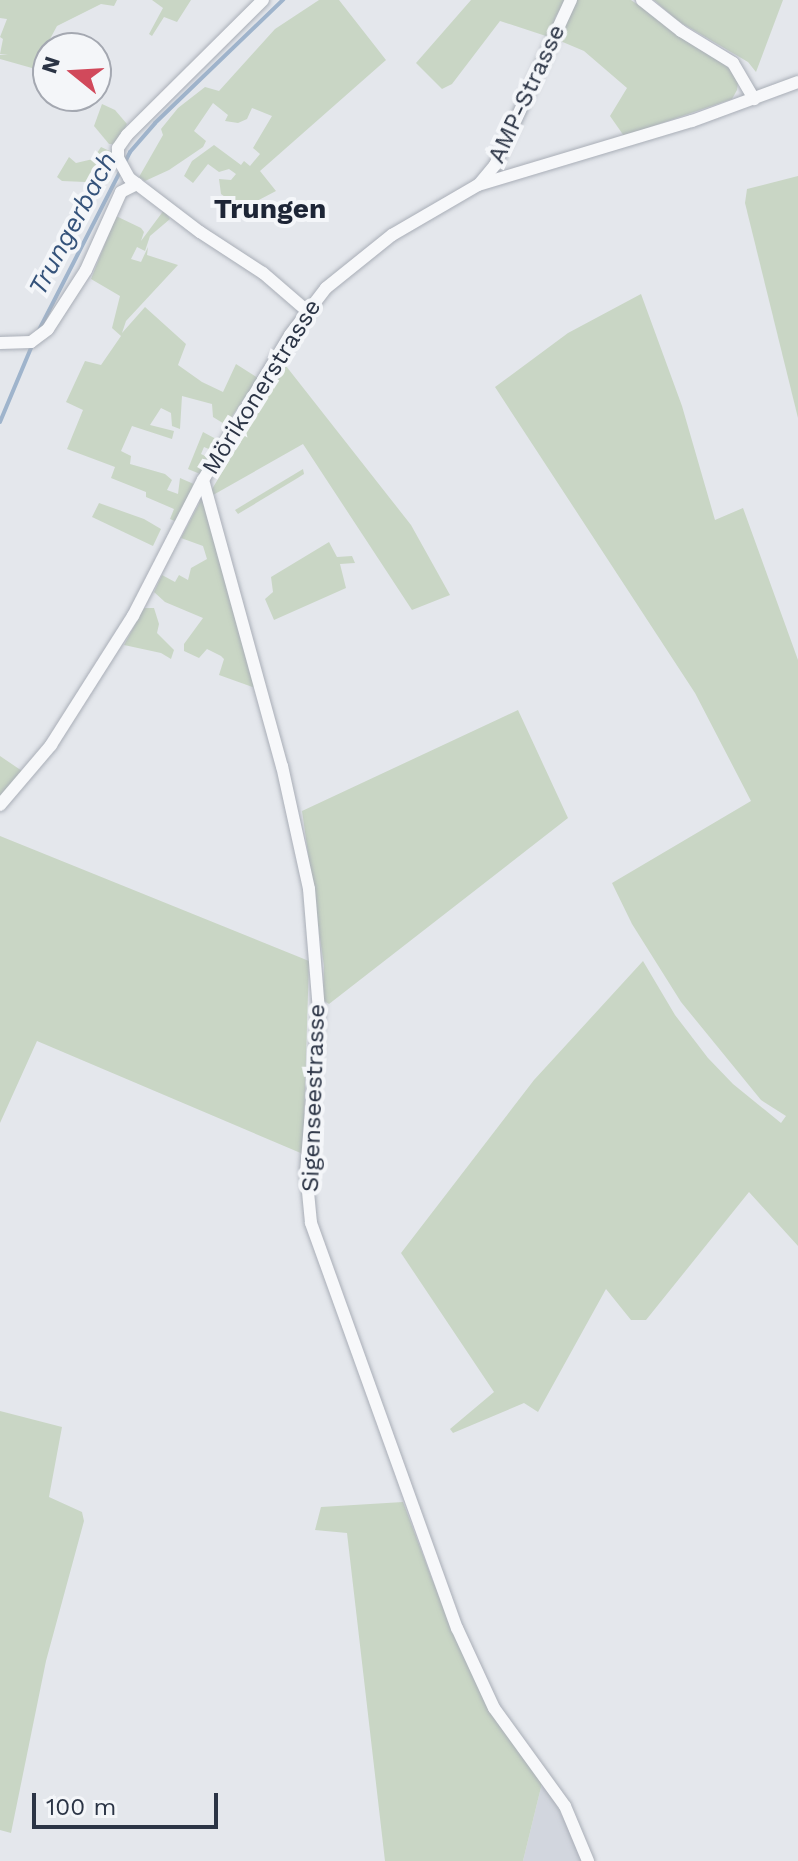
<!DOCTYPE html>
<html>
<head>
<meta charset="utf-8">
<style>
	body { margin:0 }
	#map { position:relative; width:798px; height:1861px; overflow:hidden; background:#e4e7ec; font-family:"Work Sans",sans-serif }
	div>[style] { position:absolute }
	.built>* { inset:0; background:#d2d6de }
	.green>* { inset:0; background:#c9d6c5 }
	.stream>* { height:4px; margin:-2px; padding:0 2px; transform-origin:2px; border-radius:2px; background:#9fb4cc }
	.roads { filter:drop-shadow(0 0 2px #a9aeb7) drop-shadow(0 0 2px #a9aeb7) }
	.minor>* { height:12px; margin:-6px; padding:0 6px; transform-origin:6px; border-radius:6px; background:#f7f8fa }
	span { translate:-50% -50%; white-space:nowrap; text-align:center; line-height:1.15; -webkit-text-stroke:8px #f4f6f9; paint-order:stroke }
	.street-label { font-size:24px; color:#2b3445 }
	.water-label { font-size:26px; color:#34527a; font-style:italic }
	.quarter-label { font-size:28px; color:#1d2536; font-weight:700 }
	.north { position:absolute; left:32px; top:32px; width:80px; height:80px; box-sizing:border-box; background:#f4f6f9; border:2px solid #a4a8b1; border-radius:50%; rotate:288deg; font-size:22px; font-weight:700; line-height:32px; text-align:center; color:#2b3445 }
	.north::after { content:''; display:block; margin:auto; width:28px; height:36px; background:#d1495b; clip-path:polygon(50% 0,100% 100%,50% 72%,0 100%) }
	.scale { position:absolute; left:32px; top:1793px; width:186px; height:36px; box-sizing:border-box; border:4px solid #2b3445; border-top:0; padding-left:10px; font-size:24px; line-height:28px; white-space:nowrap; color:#2b3445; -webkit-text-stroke:6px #f4f6f9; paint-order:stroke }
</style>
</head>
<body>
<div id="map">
	<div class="built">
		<div style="clip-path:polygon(543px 1779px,571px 1833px,582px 1861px,523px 1861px)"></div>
	</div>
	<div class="green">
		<div style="clip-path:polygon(0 0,117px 0,114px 6px,101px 4px,57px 26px,43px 52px,39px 70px,0 59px,0 55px,8px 55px,0 54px,3px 39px,0 37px,7px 19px,0 18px)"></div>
		<div style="clip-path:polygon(152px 0,191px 0,177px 22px,164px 17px,152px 36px,149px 34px,163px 8px)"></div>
		<div style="clip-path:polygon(319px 0,339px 0,386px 60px,260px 171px,276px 191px,247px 206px,244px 203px,235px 204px,221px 194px,219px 179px,231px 180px,236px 174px,229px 169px,219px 172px,208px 164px,193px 183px,184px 176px,192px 161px,214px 145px,241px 165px,244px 161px,250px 166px,260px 154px,253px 148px,272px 116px,252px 108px,247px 119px,238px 123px,225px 121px,228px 115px,213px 103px,194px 131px,206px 141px,203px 147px,169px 170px,145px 181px,139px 177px,163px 135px,161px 129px,178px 108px,205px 87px,219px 91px,275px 29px)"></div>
		<div style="clip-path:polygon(471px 0,565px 0,555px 18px,552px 38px,500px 21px,452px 84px,442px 89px,416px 63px)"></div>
		<div style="clip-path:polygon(574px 0,631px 0,739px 75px,737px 90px,732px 99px,624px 136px,610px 116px,627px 88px,584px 51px,558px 40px)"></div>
		<div style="clip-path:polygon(654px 0,783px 0,756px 72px,748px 62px,678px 21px)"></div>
		<div style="clip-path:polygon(102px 104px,115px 110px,127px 124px,116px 144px,109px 144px,94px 126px)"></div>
		<div style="clip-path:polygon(101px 147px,112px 152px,101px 165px,104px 167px,112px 159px,114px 168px,109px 183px,62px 181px,57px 177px,69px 157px,76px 163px,93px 159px)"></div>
		<div style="clip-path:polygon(798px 176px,798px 418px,745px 203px,747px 189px)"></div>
		<div style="clip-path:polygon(164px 210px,170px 219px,150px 236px,145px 251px,137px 247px,131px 259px,141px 262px,148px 247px,147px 255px,178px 265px,126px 321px,122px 333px,145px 307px,186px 344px,178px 365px,202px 382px,223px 392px,236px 364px,258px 378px,226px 425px,213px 417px,212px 404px,182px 396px,180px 429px,172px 426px,171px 413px,161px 408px,150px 425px,174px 431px,172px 439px,132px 426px,121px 451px,131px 456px,130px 464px,165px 474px,172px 480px,167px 490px,178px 494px,180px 478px,196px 485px,177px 522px,170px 519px,174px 509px,146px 497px,146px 492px,111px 478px,115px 467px,67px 449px,83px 410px,66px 402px,85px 361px,101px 365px,121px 336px,112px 328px,120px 296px,91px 279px,116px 216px,141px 228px,144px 232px,141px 241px)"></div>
		<div style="clip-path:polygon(641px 294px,682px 406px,715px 520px,743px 508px,798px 660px,798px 1246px,749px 1192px,646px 1320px,631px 1320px,606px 1289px,538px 1412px,524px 1403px,453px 1433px,450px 1429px,494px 1392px,401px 1253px,534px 1080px,643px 961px,675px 1015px,708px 1058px,733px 1084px,781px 1123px,786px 1116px,761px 1100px,681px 1002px,632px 924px,612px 883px,751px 801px,695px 693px,495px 387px,568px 333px)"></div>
		<div style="clip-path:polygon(286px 366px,411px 525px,450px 595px,412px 610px,303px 444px,206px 499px)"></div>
		<div style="clip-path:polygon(203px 432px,216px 439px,211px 450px,204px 447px,201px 454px,209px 458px,200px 474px,188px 469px)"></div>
		<div style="clip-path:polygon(303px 469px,304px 474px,296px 479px,238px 514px,235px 510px)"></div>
		<div style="clip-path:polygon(202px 498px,210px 508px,258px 689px,219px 675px,224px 659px,221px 656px,207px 649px,199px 658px,184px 651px,184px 644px,203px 618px,165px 602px,154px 592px,162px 575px,175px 582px,179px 575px,188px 580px,191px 568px,207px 559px,203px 546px,181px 538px)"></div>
		<div style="clip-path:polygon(99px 503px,144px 519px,161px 529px,153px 546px,92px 517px)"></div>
		<div style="clip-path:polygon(329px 542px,337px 557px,352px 556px,355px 563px,340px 564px,346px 588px,274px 620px,265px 599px,273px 592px,271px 577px)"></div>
		<div style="clip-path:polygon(144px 608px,154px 608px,159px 624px,157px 633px,174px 650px,171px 659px,161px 653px,124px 645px)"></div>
		<div style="clip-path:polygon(518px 710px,568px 818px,329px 1004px,323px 1000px,324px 966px,302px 811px)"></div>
		<div style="clip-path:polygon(0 756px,25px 773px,0 798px)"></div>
		<div style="clip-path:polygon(0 836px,309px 961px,303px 1154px,37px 1041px,0 1123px)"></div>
		<div style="clip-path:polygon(0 1411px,62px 1427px,49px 1497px,82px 1512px,84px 1521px,46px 1661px,11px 1833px,0 1830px)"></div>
		<div style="clip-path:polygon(403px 1502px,432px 1579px,478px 1682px,543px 1779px,523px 1861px,385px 1861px,347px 1533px,315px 1530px,321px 1507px)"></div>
	</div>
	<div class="stream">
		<div style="left:38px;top:332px;width:202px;rotate:-62.9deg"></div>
		<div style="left:130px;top:152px;width:38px;rotate:-49deg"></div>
		<div style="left:155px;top:123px;width:178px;rotate:-43.9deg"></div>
		<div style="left:0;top:422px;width:86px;rotate:-67.3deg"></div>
	</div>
	<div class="roads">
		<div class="minor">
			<div style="left:263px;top:0;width:192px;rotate:135.2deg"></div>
			<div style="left:127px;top:135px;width:16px;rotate:125deg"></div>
			<div style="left:118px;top:148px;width:10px;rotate:90deg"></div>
			<div style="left:118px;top:158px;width:23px;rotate:61deg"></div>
			<div style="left:129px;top:178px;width:89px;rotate:37.3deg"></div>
			<div style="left:200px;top:232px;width:75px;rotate:33.1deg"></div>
			<div style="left:263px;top:273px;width:58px;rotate:40.8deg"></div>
			<div style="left:642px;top:0;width:50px;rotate:38.5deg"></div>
			<div style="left:681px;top:31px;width:61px;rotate:31.6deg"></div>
			<div style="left:733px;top:63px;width:42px;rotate:59.7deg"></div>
			<div style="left:480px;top:183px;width:23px;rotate:-50deg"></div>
			<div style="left:495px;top:165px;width:182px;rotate:-65.3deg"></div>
			<div style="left:0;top:343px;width:31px;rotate:-2deg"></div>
			<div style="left:31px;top:342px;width:21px;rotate:-37deg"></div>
			<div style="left:48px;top:329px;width:70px;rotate:-57.2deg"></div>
			<div style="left:86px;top:270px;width:85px;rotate:-65.8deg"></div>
			<div style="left:121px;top:192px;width:18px;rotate:-27deg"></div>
			<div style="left:203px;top:480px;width:297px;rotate:74.6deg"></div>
			<div style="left:282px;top:766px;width:126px;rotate:77.6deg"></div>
			<div style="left:309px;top:889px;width:122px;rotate:85.3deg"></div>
			<div style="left:319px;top:1011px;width:161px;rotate:94.6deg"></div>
			<div style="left:306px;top:1171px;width:52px;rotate:84.5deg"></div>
			<div style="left:311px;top:1223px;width:431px;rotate:70.2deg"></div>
			<div style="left:457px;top:1628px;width:88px;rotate:65.2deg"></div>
			<div style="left:494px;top:1708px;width:121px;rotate:54.1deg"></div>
			<div style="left:565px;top:1806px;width:60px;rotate:67.3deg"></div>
			<div style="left:0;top:805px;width:79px;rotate:-49.6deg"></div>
			<div style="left:51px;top:745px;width:153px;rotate:-57.6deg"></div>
			<div style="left:133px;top:616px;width:153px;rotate:-62.8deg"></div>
			<div style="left:203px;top:480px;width:169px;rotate:-59deg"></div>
			<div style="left:290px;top:335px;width:59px;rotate:-52.5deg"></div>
			<div style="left:326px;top:288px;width:85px;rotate:-38.8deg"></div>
			<div style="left:392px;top:235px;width:99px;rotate:-30.2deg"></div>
			<div style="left:478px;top:185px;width:223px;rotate:-16.7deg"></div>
			<div style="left:692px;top:121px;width:113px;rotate:-20.2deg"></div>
		</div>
	</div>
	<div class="street-label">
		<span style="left:527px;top:94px;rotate:-65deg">AMP-Strasse</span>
		<span style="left:262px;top:387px;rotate:-58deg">Mörikonerstrasse</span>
		<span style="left:314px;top:1098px;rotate:-88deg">Sigenseestrasse</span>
	</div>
	<div class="water-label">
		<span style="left:73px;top:224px;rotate:-62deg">Trungerbach</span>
	</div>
	<div class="quarter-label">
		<span style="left:270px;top:209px">Trungen</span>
	</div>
	<div class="north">N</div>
	<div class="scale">100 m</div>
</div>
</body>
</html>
